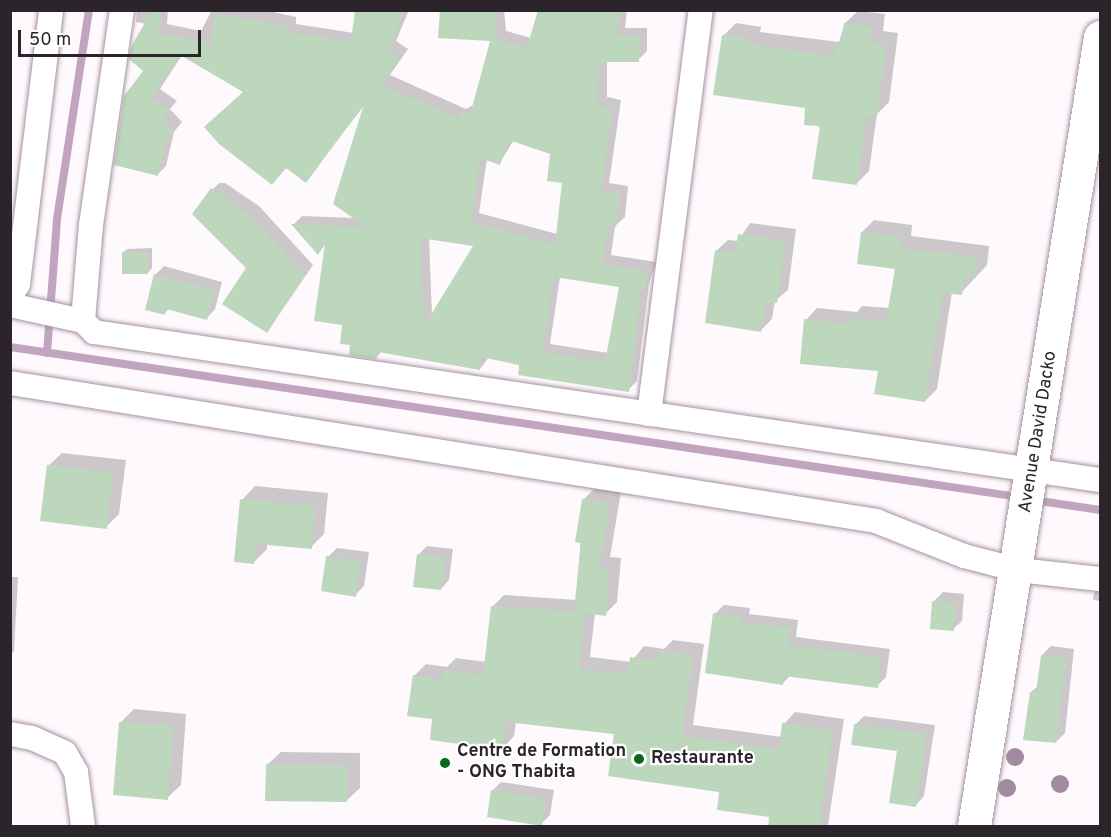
<!DOCTYPE html>
<html>
<head>
<meta charset="utf-8">
<style>
	body { margin:0 }
	#map { position:relative; width:1111px; height:837px; overflow:hidden; background:#fef9fd; font-family:Overpass,sans-serif }
	div>[style] { position:absolute }
	.shadow>* { inset:0; background:#0003 }
	.stream>* { height:8px; margin:-4px; padding:0 4px; transform-origin:4px; border-radius:4px; background:#c1a4be }
	.building>* { inset:0; background:#bcd7bb }
	.roads { filter:drop-shadow(0 0 2px #a591a3) drop-shadow(0 0 2px #a591a3) }
	.street>* { height:24px; margin:-12px; padding:0 12px; transform-origin:12px; border-radius:12px; background:#fff }
	.primary>* { height:33px; margin:-16.5px; padding:0 16.5px; transform-origin:16.5px; border-radius:16.5px; background:#fff }
	.trees>* { width:18px; height:18px; margin:-9px; border-radius:50%; background:#a28aa0 }
	.dots>* { width:16px; height:16px; translate:-50% -50%; box-sizing:border-box; border:3px solid #fff; border-radius:50% }
	span { translate:-50% -50%; white-space:nowrap; text-align:center; line-height:1.15; -webkit-text-stroke:4.5px #fff; paint-order:stroke }
	.street-label { font-size:18px; color:#2c242b }
	.poi-label { font-size:18px; color:#2c242b; font-weight:700 }
	.left { translate:0 -50%; text-align:left }
	.frame { position:absolute; inset:0; border:12px solid #2c242b; pointer-events:none }
	.scale { position:absolute; left:18px; top:30px; width:183px; height:27px; box-sizing:border-box; border:3px solid #2c242b; border-top:0; padding-left:8px; font-size:18px; line-height:21px; white-space:nowrap; color:#2c242b; -webkit-text-stroke:4px #fff; paint-order:stroke }
</style>
</head>
<body>
<div id="map">
	<div class="shadow">
		<div style="clip-path:polygon(evenodd,137px 10px,168px 10px,167px 24px,201px 31px,212px 10px,264px 10px,296px 17px,296px 24px,354px 33px,357px 10px,409px 10px,396px 41px,408px 49px,390px 75px,466px 109px,475px 104px,492px 40px,442px 10px,504px 10px,506px 31px,531px 38px,540px 10px,627px 10px,625px 28px,647px 28px,647px 51px,638px 60px,607px 60px,607px 97px,621px 100px,609px 183px,628px 186px,625px 217px,615px 226px,611px 255px,656px 262px,649px 284px,637px 381px,628px 390px,489px 357px,480px 369px,382px 351px,376px 358px,352px 344px,326px 244px,318px 252px,293px 225px,302px 216px,356px 218px,366px 103px,306px 181px,287px 167px,272px 183px,245px 92px,182px 55px,160px 89px,177px 101px,170px 109px,182px 122px,174px 132px,166px 166px,157px 175px,146px 71px,146px 24px,136px 22px,137px 10px,514px 140px,552px 153px,564px 182px,557px 234px,479px 213px,487px 159px,499px 164px,514px 140px,137px 10px,429px 238px,475px 244px,432px 315px,429px 238px,137px 10px,560px 277px,621px 286px,609px 353px,550px 344px,560px 277px)"></div>
		<div style="clip-path:polygon(858px 11px,885px 14px,883px 31px,898px 33px,889px 102px,877px 114px,869px 171px,856px 184px,806px 107px,723px 36px,736px 23px,761px 27px,760px 32px,839px 42px,845px 23px)"></div>
		<div style="clip-path:polygon(219px 183px,225px 183px,259px 206px,313px 265px,267px 332px,248px 268px,210px 192px)"></div>
		<div style="clip-path:polygon(874px 220px,912px 225px,911px 236px,989px 246px,987px 265px,961px 293px,952px 292px,937px 389px,925px 401px,806px 320px,817px 308px,857px 312px,862px 306px,890px 308px,896px 268px,862px 232px)"></div>
		<div style="clip-path:polygon(750px 223px,796px 229px,788px 290px,775px 301px,772px 319px,761px 330px,716px 251px,728px 240px,738px 241px)"></div>
		<div style="clip-path:polygon(152px 248px,152px 268px,148px 273px,123px 253px,127px 249px)"></div>
		<div style="clip-path:polygon(164px 266px,222px 282px,215px 309px,207px 318px,169px 309px,164px 313px,155px 275px)"></div>
		<div style="clip-path:polygon(62px 453px,126px 460px,119px 514px,106px 527px,48px 466px)"></div>
		<div style="clip-path:polygon(255px 486px,328px 493px,324px 534px,311px 547px,267px 543px,267px 549px,254px 562px,242px 500px)"></div>
		<div style="clip-path:polygon(595px 488px,621px 492px,610px 557px,621px 558px,617px 602px,605px 614px,595px 613px,590px 657px,631px 662px,644px 646px,664px 649px,673px 640px,704px 644px,693px 725px,782px 737px,784px 724px,795px 712px,844px 719px,828px 826px,769px 826px,771px 816px,616px 733px,516px 721px,514px 736px,503px 748px,434px 718px,414px 676px,426px 664px,447px 667px,456px 658px,486px 662px,492px 607px,504px 595px,576px 600px,584px 499px)"></div>
		<div style="clip-path:polygon(427px 546px,453px 549px,449px 580px,441px 589px,418px 555px)"></div>
		<div style="clip-path:polygon(337px 548px,369px 552px,364px 586px,355px 595px,328px 557px)"></div>
		<div style="clip-path:polygon(10px 577px,18px 577px,14px 651px,10px 655px)"></div>
		<div style="clip-path:polygon(1100px 588px,1100px 601px,1093px 600px,1094px 593px)"></div>
		<div style="clip-path:polygon(943px 592px,964px 594px,962px 621px,953px 629px,934px 601px)"></div>
		<div style="clip-path:polygon(724px 605px,750px 608px,749px 614px,798px 620px,796px 637px,890px 649px,886px 677px,877px 686px,791px 675px,783px 683px,715px 614px)"></div>
		<div style="clip-path:polygon(1051px 646px,1074px 649px,1065px 733px,1056px 742px,1031px 692px,1039px 685px,1042px 655px)"></div>
		<div style="clip-path:polygon(134px 709px,186px 714px,181px 785px,167px 798px,120px 723px)"></div>
		<div style="clip-path:polygon(864px 716px,935px 725px,924px 796px,916px 805px,899px 750px,855px 725px)"></div>
		<div style="clip-path:polygon(281px 752px,360px 753px,360px 788px,346px 801px,267px 765px)"></div>
		<div style="clip-path:polygon(501px 782px,554px 790px,550px 815px,541px 824px,492px 791px)"></div>
	</div>
	<div class="stream">
		<div style="left:10px;top:347px;width:1019px;rotate:8.46deg"></div>
		<div style="left:47px;top:353px;width:134px;rotate:-85.7deg"></div>
		<div style="left:57px;top:219px;width:211px;rotate:-81.3deg"></div>
		<div style="left:1033px;top:500px;width:68px;rotate:8.5deg"></div>
	</div>
	<div class="building">
		<div style="clip-path:polygon(evenodd,152px 10px,162px 10px,158px 33px,194px 40px,197px 36px,211px 44px,215px 13px,288px 26px,287px 32px,351px 42px,355px 10px,405px 10px,389px 51px,400px 58px,382px 85px,458px 118px,462px 111px,470px 115px,490px 41px,438px 38px,440px 10px,495px 10px,498px 40px,527px 47px,538px 10px,620px 10px,617px 36px,639px 36px,639px 62px,599px 62px,598px 106px,613px 108px,601px 192px,620px 194px,616px 227px,608px 226px,603px 264px,648px 271px,645px 291px,641px 290px,629px 392px,518px 375px,519px 365px,481px 357px,480px 370px,378px 352px,376px 359px,349px 355px,350px 345px,340px 344px,342px 325px,314px 321px,325px 244px,318px 255px,291px 224px,366px 227px,333px 204px,364px 104px,306px 183px,286px 168px,272px 185px,219px 144px,204px 127px,243px 92px,180px 55px,152px 98px,170px 111px,163px 119px,174px 132px,166px 143px,158px 176px,114px 165px,124px 96px,143px 71px,129px 59px,131px 47px,152px 10px,509px 140px,550px 154px,547px 181px,562px 183px,555px 244px,471px 222px,480px 158px,500px 165px,509px 140px,152px 10px,420px 238px,473px 246px,424px 326px,420px 238px,152px 10px,554px 277px,619px 287px,605px 362px,542px 352px,554px 277px)"></div>
		<div style="clip-path:polygon(844px 23px,873px 27px,871px 43px,886px 45px,877px 117px,867px 116px,857px 185px,812px 179px,820px 126px,804px 125px,805px 108px,713px 95px,722px 35px,749px 39px,748px 44px,834px 56px,835px 44px,841px 45px)"></div>
		<div style="clip-path:polygon(211px 188px,250px 215px,305px 275px,267px 333px,222px 304px,246px 268px,192px 214px)"></div>
		<div style="clip-path:polygon(861px 232px,901px 236px,900px 248px,978px 257px,976px 278px,964px 277px,962px 295px,943px 293px,925px 402px,874px 394px,878px 371px,800px 364px,804px 319px,848px 324px,849px 318px,886px 320px,895px 269px,857px 264px)"></div>
		<div style="clip-path:polygon(738px 234px,786px 241px,777px 303px,766px 301px,761px 332px,705px 323px,715px 250px,735px 253px)"></div>
		<div style="clip-path:polygon(122px 252px,148px 252px,148px 274px,122px 274px)"></div>
		<div style="clip-path:polygon(154px 274px,215px 291px,207px 320px,166px 309px,165px 315px,145px 310px)"></div>
		<div style="clip-path:polygon(47px 465px,113px 473px,107px 529px,40px 521px)"></div>
		<div style="clip-path:polygon(240px 499px,315px 506px,312px 549px,256px 544px,254px 564px,234px 562px)"></div>
		<div style="clip-path:polygon(582px 499px,610px 503px,599px 568px,610px 569px,606px 616px,585px 613px,579px 669px,628px 674px,630px 657px,659px 661px,660px 651px,693px 655px,682px 736px,779px 749px,782px 723px,833px 730px,819px 826px,768px 826px,769px 817px,717px 810px,719px 792px,608px 776px,614px 734px,506px 722px,503px 750px,430px 740px,432px 719px,407px 716px,413px 675px,442px 679px,443px 669px,483px 675px,491px 606px,574px 611px,581px 543px,575px 542px)"></div>
		<div style="clip-path:polygon(417px 554px,445px 558px,441px 590px,413px 587px)"></div>
		<div style="clip-path:polygon(326px 556px,361px 561px,356px 597px,321px 591px)"></div>
		<div style="clip-path:polygon(932px 601px,956px 603px,954px 631px,930px 629px)"></div>
		<div style="clip-path:polygon(713px 613px,742px 617px,741px 622px,790px 628px,788px 645px,881px 657px,878px 688px,784px 676px,783px 685px,705px 673px)"></div>
		<div style="clip-path:polygon(1041px 655px,1066px 658px,1056px 743px,1023px 740px,1030px 692px,1036px 693px)"></div>
		<div style="clip-path:polygon(119px 722px,173px 726px,168px 800px,113px 795px)"></div>
		<div style="clip-path:polygon(854px 724px,927px 734px,916px 807px,889px 803px,897px 751px,851px 745px)"></div>
		<div style="clip-path:polygon(266px 764px,348px 766px,347px 802px,265px 801px)"></div>
		<div style="clip-path:polygon(491px 790px,546px 799px,542px 826px,487px 817px)"></div>
	</div>
	<div class="roads">
		<div class="street">
			<div style="left:122px;top:10px;width:217px;rotate:98.2deg"></div>
			<div style="left:91px;top:225px;width:96px;rotate:94.8deg"></div>
			<div style="left:83px;top:321px;width:16px;rotate:45deg"></div>
			<div style="left:94px;top:332px;width:1017px;rotate:8.37deg"></div>
			<div style="left:10px;top:297px;width:15px;rotate:-58deg"></div>
			<div style="left:18px;top:284px;width:276px;rotate:-83.1deg"></div>
			<div style="left:10px;top:305px;width:75px;rotate:12.4deg"></div>
			<div style="left:10px;top:383px;width:877px;rotate:9.05deg"></div>
			<div style="left:876px;top:521px;width:95px;rotate:21.7deg"></div>
			<div style="left:964px;top:556px;width:56px;rotate:14.5deg"></div>
			<div style="left:1018px;top:570px;width:82px;rotate:6.3deg"></div>
			<div style="left:649px;top:414px;width:407px;rotate:-82.7deg"></div>
			<div style="left:10px;top:734px;width:22px;rotate:10deg"></div>
			<div style="left:32px;top:738px;width:36px;rotate:24deg"></div>
			<div style="left:65px;top:753px;width:22px;rotate:60deg"></div>
			<div style="left:76px;top:772px;width:54px;rotate:82.6deg"></div>
		</div>
		<div class="primary">
			<div style="left:974px;top:826px;width:799px;rotate:-80.93deg"></div>
		</div>
	</div>
	<div class="trees">
		<div style="left:1015px;top:757px"></div>
		<div style="left:1060px;top:784px"></div>
		<div style="left:1007px;top:788px"></div>
	</div>
	<div class="dots">
		<div style="left:639px;top:759px;background:#066b18"></div>
		<div style="left:445px;top:763px;background:#066b18"></div>
	</div>
	<div class="street-label">
		<span style="left:1039px;top:432px;rotate:-81deg">Avenue David Dacko</span>
	</div>
	<div class="poi-label">
		<span class="left" style="left:457px;top:763px">Centre de Formation<br>- ONG Thabita</span>
		<span class="left" style="left:651px;top:759px">Restaurante</span>
	</div>
	<div class="frame"></div>
	<div class="scale">50 m</div>
</div>
</body>
</html>
